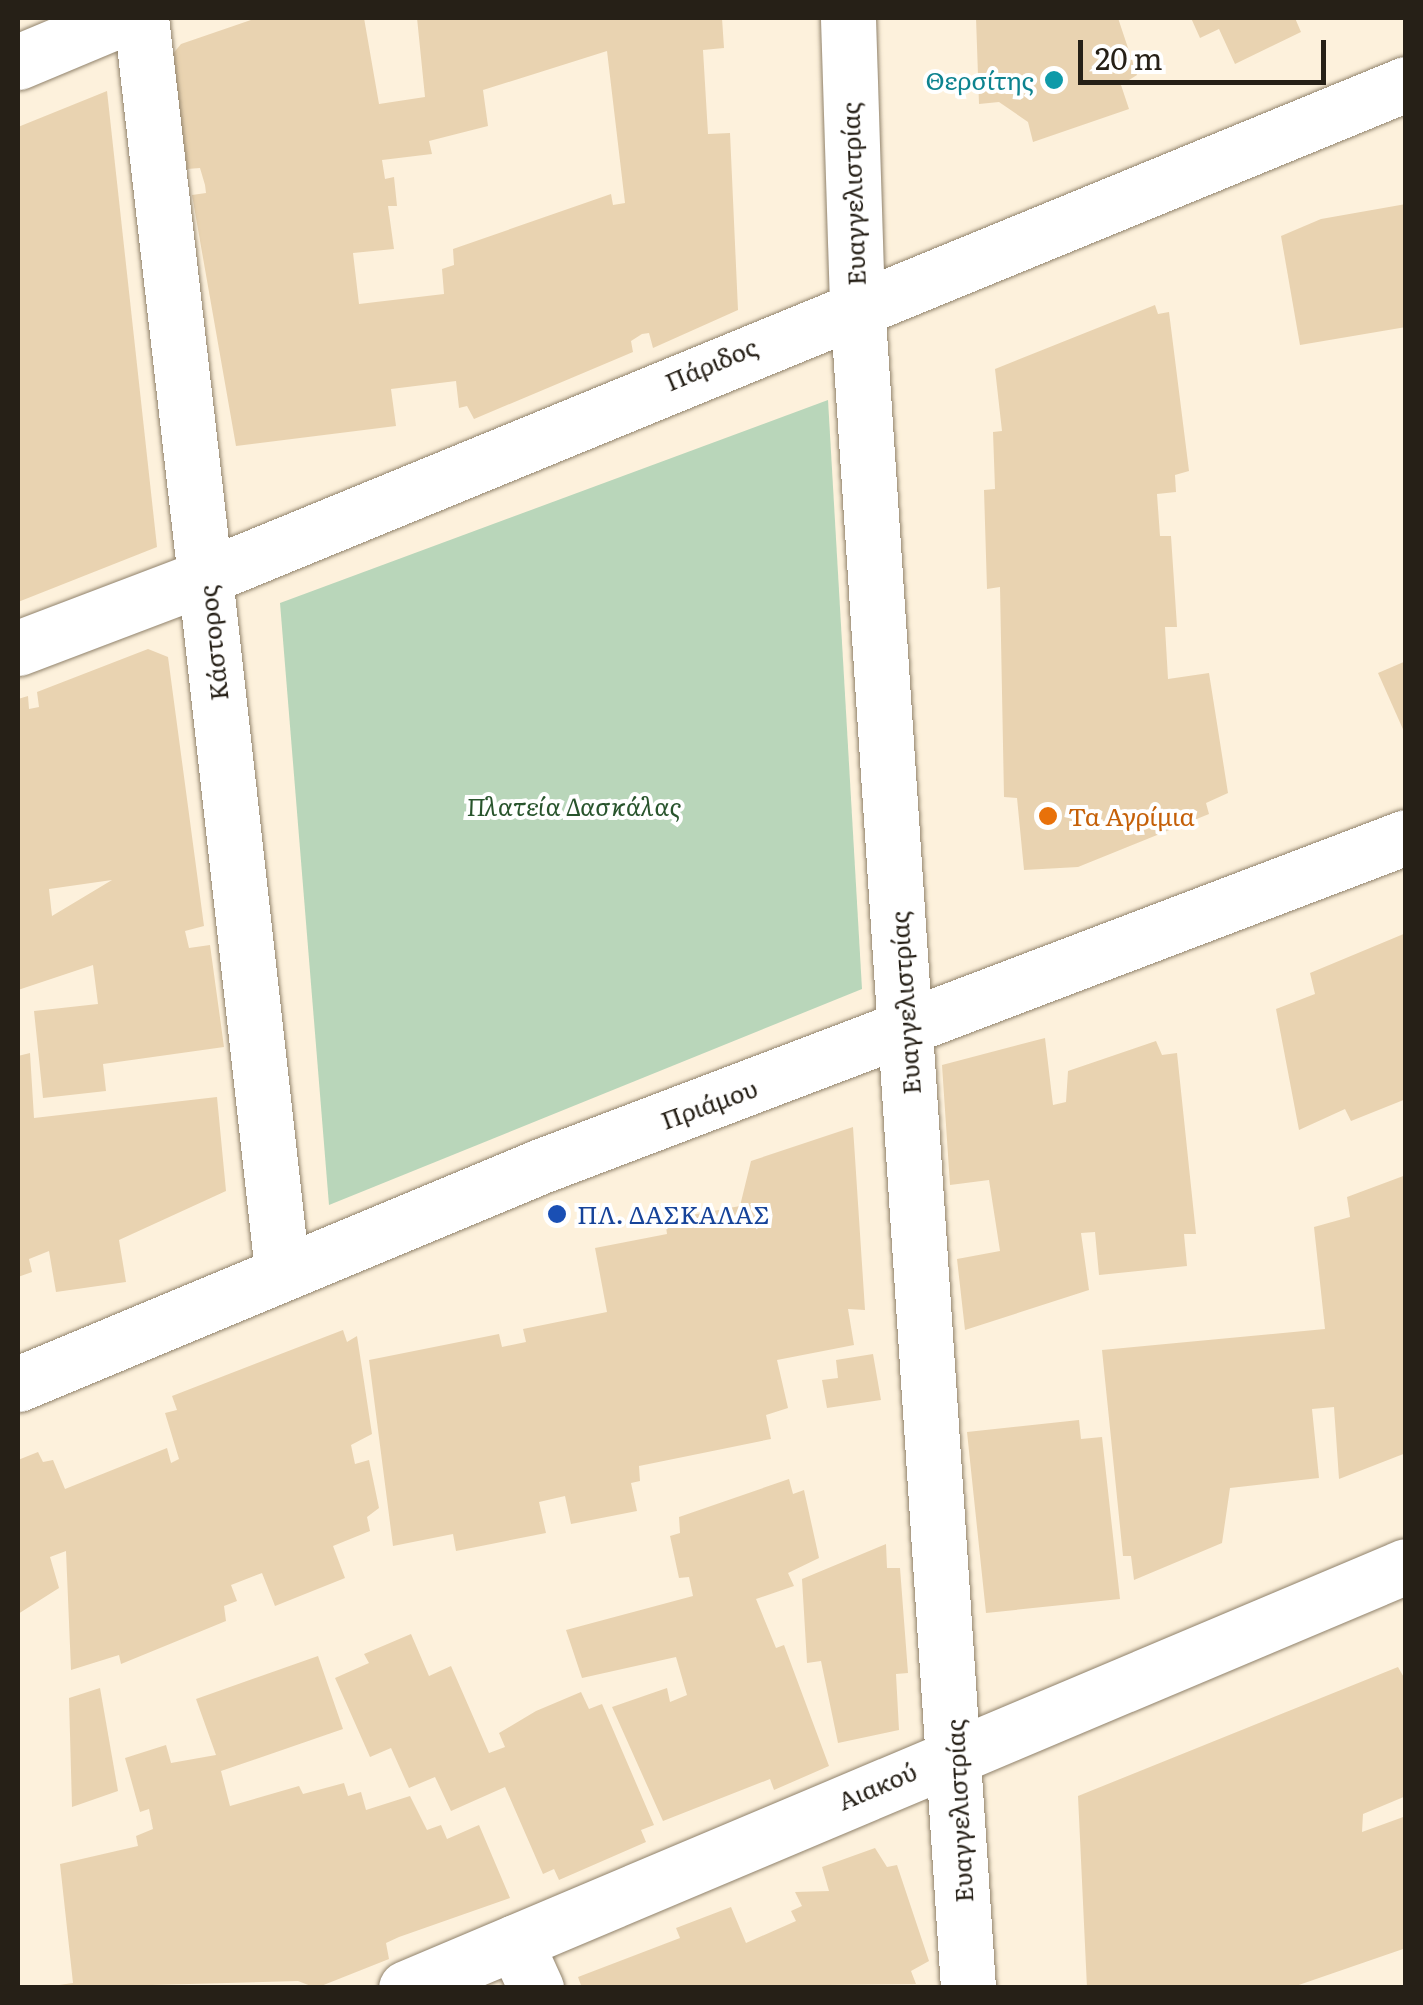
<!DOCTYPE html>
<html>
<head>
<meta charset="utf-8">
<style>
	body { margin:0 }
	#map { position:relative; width:1423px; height:2005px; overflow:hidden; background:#fdf1dc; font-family:Literata,serif }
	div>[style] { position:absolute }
	.green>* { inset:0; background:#b9d6ba }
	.building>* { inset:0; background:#e9d3b1 }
	.roads { filter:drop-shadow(0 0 2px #90826b) drop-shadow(0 0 2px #90826b) }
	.street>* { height:55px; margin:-27.5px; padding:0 27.5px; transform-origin:27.5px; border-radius:27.5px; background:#fff }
	.secondary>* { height:55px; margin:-27.5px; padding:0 27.5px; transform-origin:27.5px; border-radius:27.5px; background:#fff }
	.dots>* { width:28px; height:28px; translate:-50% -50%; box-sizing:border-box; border:5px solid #fff; border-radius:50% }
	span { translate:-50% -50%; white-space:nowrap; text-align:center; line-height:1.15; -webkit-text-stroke:8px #fff; paint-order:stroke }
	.culture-label { font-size:25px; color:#0d838f }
	.right { translate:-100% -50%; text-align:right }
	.street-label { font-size:25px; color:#262017 }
	.park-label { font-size:25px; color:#28542c; font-style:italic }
	.food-label { font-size:25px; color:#c56008 }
	.left { translate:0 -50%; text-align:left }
	.transit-label { font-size:25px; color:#164399 }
	.frame { position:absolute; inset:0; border:20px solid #262017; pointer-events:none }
	.scale { position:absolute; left:1078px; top:40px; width:248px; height:45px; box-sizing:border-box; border:5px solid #262017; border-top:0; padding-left:12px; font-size:30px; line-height:35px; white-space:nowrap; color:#262017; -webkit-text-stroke:8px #fff; paint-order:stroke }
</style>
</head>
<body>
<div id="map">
	<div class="green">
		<div style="clip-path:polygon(828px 400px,862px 989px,329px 1205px,280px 603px)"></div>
	</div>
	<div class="building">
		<div style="clip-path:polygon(evenodd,257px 18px,364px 18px,379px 104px,425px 97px,417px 18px,722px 18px,724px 48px,703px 50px,708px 134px,730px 133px,738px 310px,653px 348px,649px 333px,642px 334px,631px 341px,633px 352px,474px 419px,467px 406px,459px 408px,456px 381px,391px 389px,396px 426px,236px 446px,192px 195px,206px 193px,205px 185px,200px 168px,187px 169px,172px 55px,181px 44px,257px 18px,607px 51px,625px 203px,613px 205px,611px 194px,453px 249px,454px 265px,442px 269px,444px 294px,359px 304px,353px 253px,394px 249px,388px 206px,397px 206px,394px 177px,385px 179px,382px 160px,432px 154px,429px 141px,488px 126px,483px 90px,607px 51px)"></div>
		<div style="clip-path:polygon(976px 18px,1118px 18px,1137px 75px,1121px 85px,1129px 109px,1033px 142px,1028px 122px,999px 102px,979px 104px)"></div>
		<div style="clip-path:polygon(1191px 18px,1295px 18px,1301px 32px,1235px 64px,1219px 29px,1200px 38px)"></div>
		<div style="clip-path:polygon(107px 91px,157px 547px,18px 602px,18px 127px)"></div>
		<div style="clip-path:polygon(1406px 204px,1406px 327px,1300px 345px,1281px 236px,1321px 219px)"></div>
		<div style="clip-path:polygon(1155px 305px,1158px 314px,1169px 312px,1189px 471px,1175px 475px,1176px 492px,1157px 494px,1160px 536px,1171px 536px,1177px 627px,1165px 627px,1168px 679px,1209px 673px,1228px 793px,1206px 803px,1209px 814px,1078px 867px,1024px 870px,1017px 798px,1004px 797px,1000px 587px,987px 589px,984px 490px,995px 489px,993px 432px,1002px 431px,995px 369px)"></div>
		<div style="clip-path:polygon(evenodd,148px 649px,168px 657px,204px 926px,185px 931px,189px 948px,210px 945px,224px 1047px,103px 1064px,106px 1091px,43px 1098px,34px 1011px,98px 1004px,93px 965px,18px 990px,18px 699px,28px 696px,29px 709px,39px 707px,37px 692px,148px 649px,112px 880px,52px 916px,49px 889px,112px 880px)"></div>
		<div style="clip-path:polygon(1406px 661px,1406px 736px,1378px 673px)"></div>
		<div style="clip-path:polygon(1406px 933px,1406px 1099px,1351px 1121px,1345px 1109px,1299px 1130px,1276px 1009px,1315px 994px,1310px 973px)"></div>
		<div style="clip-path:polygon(1045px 1038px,1053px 1105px,1066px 1102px,1068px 1071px,1156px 1041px,1162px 1055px,1177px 1053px,1196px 1234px,1184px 1234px,1187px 1266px,1099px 1275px,1095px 1232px,1081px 1233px,1089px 1290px,965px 1330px,957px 1259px,1000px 1251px,989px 1180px,950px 1185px,942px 1065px)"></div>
		<div style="clip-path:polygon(30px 1053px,34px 1118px,217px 1097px,226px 1191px,119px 1240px,126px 1282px,56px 1292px,49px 1251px,29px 1259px,32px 1272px,18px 1277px,18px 1056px)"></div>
		<div style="clip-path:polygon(853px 1127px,865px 1310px,848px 1309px,854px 1345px,777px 1360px,788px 1408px,766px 1415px,771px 1439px,639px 1466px,640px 1481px,631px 1483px,637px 1511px,571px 1524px,565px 1496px,539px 1502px,546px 1533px,456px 1551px,453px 1534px,393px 1546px,369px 1360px,499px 1334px,502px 1347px,526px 1342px,523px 1329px,607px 1312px,595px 1248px,667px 1234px,665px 1220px,740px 1206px,751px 1161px)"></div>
		<div style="clip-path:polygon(1406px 1175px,1406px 1453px,1339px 1479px,1334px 1407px,1312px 1409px,1319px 1478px,1230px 1488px,1222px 1543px,1134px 1580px,1131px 1556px,1123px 1556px,1102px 1350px,1325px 1329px,1314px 1227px,1350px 1217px,1347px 1197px)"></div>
		<div style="clip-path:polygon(343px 1330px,347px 1342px,357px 1336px,372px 1434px,351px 1445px,355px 1464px,369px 1460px,379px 1508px,367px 1517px,370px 1531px,333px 1546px,345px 1578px,275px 1606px,262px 1573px,231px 1585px,237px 1601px,224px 1606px,226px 1621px,121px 1664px,119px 1655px,71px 1670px,66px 1551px,50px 1557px,59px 1588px,18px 1614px,18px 1460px,38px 1452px,43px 1462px,53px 1460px,65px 1489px,167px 1448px,171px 1463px,179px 1459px,165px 1413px,177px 1410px,172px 1396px)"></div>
		<div style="clip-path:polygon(873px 1354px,881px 1400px,827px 1408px,822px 1380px,838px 1378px,836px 1360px)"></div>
		<div style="clip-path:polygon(1079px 1420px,1081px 1439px,1102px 1437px,1120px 1599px,986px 1613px,967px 1432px)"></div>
		<div style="clip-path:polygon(789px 1479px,793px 1494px,804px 1490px,819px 1558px,788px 1573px,794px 1586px,756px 1599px,776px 1648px,784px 1645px,829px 1766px,774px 1790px,770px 1779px,663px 1821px,612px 1707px,667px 1688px,670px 1702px,687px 1695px,676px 1657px,582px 1678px,566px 1630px,693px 1596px,689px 1577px,679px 1578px,670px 1536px,680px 1533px,679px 1517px)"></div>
		<div style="clip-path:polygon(886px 1544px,887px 1568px,900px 1568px,908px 1673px,896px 1674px,899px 1730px,838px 1743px,821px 1661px,807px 1663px,802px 1579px)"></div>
		<div style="clip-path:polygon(411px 1634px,429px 1676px,451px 1666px,489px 1753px,505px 1747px,499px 1733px,536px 1711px,581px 1692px,589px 1709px,602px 1704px,654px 1825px,641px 1830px,646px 1842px,559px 1880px,554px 1869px,543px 1874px,505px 1787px,451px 1811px,435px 1777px,409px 1788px,391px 1748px,370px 1757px,335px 1678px,369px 1663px,364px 1654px)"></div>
		<div style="clip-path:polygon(318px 1656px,343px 1729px,221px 1771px,230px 1806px,299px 1786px,303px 1794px,344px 1783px,348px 1796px,361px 1792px,366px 1810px,410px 1796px,427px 1830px,441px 1825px,447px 1839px,479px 1825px,510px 1898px,399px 1937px,386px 1943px,389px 1959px,316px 1988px,298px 1981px,38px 1988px,73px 1983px,60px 1864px,138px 1846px,136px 1836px,153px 1829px,149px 1809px,140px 1812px,125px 1758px,166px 1745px,171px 1763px,216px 1755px,196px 1699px)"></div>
		<div style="clip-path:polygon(1398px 1667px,1406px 1681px,1406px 1796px,1363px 1814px,1362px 1832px,1406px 1816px,1406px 1948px,1290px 1988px,1087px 1988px,1078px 1796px)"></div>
		<div style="clip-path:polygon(100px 1688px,118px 1791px,72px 1807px,69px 1698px)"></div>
		<div style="clip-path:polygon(875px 1848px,887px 1867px,897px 1865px,929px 1961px,911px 1971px,916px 1984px,582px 1988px,578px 1977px,680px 1938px,676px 1928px,731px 1907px,746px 1943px,796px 1921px,791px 1911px,802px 1906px,795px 1892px,829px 1891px,822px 1867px)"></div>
	</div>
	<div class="roads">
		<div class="street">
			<div style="left:848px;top:18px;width:285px;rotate:88.2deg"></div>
			<div style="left:857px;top:303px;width:1689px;rotate:86.23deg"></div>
			<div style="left:18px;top:62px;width:114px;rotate:-22.7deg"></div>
			<div style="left:18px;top:648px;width:200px;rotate:-20.8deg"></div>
			<div style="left:205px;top:577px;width:563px;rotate:-96.53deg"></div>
			<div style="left:515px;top:1942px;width:51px;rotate:65.5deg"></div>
			<div style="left:406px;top:1988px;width:1085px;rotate:-22.88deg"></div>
		</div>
		<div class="secondary">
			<div style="left:282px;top:1270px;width:697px;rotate:-96.34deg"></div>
			<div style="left:205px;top:577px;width:1298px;rotate:-22.32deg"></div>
			<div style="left:18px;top:1384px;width:567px;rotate:-22.63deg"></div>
			<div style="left:541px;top:1166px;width:925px;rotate:-20.82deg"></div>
		</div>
	</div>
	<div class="dots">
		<div style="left:1054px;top:80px;background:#0f9aa8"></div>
		<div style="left:1048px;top:816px;background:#e8710a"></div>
		<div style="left:557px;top:1214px;background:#1a4fb4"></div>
	</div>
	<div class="culture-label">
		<span class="right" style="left:1034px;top:80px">Θερσίτης</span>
	</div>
	<div class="street-label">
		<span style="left:853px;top:194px;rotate:-92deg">Ευαγγελιστρίας</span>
		<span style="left:711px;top:364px;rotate:-23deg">Πάριδος</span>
		<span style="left:213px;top:643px;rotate:-96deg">Κάστορος</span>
		<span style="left:905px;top:1003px;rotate:-94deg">Ευαγγελιστρίας</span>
		<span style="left:709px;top:1104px;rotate:-20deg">Πριάμου</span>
		<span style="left:877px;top:1786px;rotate:-23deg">Αιακού</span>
		<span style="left:959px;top:1811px;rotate:-93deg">Ευαγγελιστρίας</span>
	</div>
	<div class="park-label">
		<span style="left:574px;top:806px">Πλατεία Δασκάλας</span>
	</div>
	<div class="food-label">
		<span class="left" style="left:1068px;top:816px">Τα Αγρίμια</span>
	</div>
	<div class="transit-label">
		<span class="left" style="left:577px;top:1214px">ΠΛ. ΔΑΣΚΑΛΑΣ</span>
	</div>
	<div class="frame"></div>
	<div class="scale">20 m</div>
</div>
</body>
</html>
